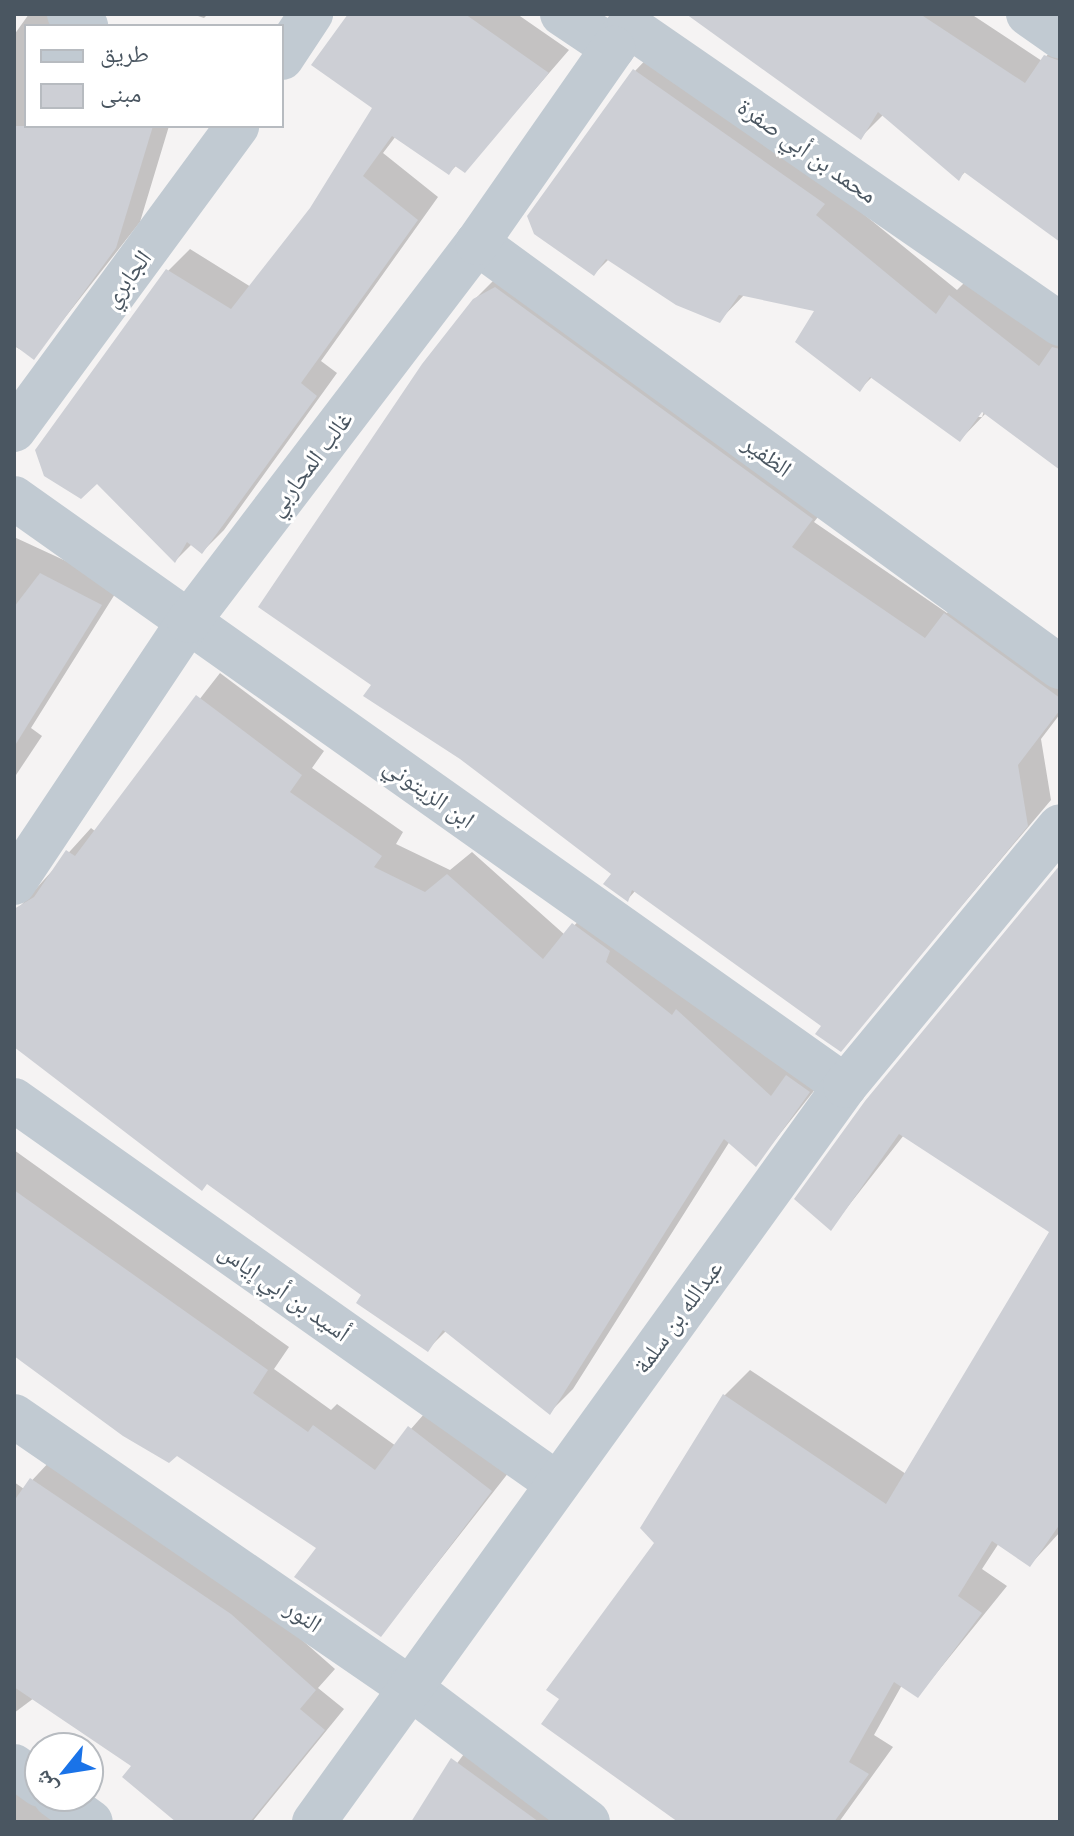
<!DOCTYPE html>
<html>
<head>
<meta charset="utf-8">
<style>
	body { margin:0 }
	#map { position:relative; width:1074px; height:1836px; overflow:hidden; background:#f5f3f3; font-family:"Golos Text","Noto Naskh Arabic",sans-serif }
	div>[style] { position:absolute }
	.shadow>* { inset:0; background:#0003 }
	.building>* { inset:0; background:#cdcfd5 }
	.street>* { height:44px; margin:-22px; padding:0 22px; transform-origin:22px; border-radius:22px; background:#c1cad2 }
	span { translate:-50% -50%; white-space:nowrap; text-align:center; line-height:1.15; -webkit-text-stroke:6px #fff; paint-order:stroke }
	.street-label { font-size:24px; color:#4a5661 }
	.frame { position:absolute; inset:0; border:16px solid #4a5661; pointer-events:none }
	.legend { position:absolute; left:24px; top:24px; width:260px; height:104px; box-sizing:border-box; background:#fff; border:2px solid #b7bbc0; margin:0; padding:10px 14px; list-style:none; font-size:24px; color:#4a5661 }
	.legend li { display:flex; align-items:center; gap:16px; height:40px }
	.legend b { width:40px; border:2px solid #b7bbc0 }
	.north { position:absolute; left:24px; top:1732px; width:80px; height:80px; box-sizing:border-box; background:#fff; border:2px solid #b7bbc0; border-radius:50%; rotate:240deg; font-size:22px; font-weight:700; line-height:32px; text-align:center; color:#4a5661 }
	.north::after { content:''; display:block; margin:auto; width:28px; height:36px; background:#1a73e8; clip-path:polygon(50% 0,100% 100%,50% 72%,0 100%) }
</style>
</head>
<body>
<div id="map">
	<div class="shadow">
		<div style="clip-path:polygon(29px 14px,84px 14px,103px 26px,26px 26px,26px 126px,169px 126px,140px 222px,34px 357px,14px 346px,14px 35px)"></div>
		<div style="clip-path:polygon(192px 14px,208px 14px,204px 18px)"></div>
		<div style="clip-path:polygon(351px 14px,517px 14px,569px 50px,465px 170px,457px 165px,449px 173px,396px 136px,383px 153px,438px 197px,321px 361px,337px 373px,224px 530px,202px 552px,192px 544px,175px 561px,168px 271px,190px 249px,251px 287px,311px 209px,375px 107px)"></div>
		<div style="clip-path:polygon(688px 14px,971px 14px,1042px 61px,1060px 41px,1060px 239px,966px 171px,959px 178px,884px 114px,861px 137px)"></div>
		<div style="clip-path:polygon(evenodd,658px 47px,957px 290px,974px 273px,1060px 341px,1060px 467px,986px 413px,960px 440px,873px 376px,860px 389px,817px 310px,745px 294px,719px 321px,609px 259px,594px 274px,635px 71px,658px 47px,987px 403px,982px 417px,977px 417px,987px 403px)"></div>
		<div style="clip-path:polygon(499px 275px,836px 494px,814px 522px,947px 613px,969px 591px,1060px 657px,1060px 714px,1041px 739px,1051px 800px,840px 1050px,824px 1026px,636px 890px,628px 899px,614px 874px,373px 684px,474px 300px)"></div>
		<div style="clip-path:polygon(14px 537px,120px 586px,31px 728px,42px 736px,14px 778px)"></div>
		<div style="clip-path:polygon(220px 673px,324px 751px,312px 768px,403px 832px,396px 844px,450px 870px,472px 852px,565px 935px,597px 902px,832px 1068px,756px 1164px,730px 1141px,573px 1389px,550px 1412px,447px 1330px,428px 1349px,364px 1294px,208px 1182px,201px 1188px,14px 1044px,14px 913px,91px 828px,96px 832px)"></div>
		<div style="clip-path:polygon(1060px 868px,1060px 1237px,904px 1135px,831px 1228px)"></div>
		<div style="clip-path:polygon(14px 1150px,289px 1347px,274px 1369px,331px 1410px,337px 1404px,396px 1446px,432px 1405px,513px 1467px,381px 1635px,319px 1547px,176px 1454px,14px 1326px)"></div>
		<div style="clip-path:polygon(1060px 1263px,1060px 1532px,1030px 1565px,999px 1543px,982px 1569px,1007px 1586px,918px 1696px,902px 1685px,874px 1735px,893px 1747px,839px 1822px,682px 1822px,657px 1543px,724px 1396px,750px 1370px,906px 1474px)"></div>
		<div style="clip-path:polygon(51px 1460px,251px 1595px,335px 1669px,318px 1688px,344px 1709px,252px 1822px,179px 1822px,134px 1765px,34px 1698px,14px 1713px,14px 1482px,24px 1489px)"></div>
		<div style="clip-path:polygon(479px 1734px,601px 1822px,413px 1822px)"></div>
		<div style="clip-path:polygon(14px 1771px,68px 1822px,14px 1822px)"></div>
	</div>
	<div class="building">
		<div style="clip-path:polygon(348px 14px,465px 14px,549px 73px,465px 173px,455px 166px,449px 175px,392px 136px,363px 176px,418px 220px,301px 383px,317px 396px,202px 554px,187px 542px,175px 563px,97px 484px,81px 499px,44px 476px,35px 450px,166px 269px,231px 309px,310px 208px,372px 108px,311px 65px)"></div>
		<div style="clip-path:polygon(686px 14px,920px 14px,1025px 83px,1044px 55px,1060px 61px,1060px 242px,964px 172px,959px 181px,878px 112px,861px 140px)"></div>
		<div style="clip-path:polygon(633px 69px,825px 204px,816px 215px,936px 314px,949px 295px,1039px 366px,1052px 347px,1060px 349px,1060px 470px,982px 412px,960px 442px,870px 377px,860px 392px,795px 342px,814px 311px,739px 295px,720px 323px,676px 305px,606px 259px,594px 276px,534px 234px,527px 216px)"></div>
		<div style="clip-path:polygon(14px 126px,153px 126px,116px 248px,34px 360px,14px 345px)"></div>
		<div style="clip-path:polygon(495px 287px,813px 519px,792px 547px,925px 638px,944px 613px,1060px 698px,1060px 710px,1018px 765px,1028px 826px,841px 1052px,815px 1034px,821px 1026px,632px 890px,628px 902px,603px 884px,611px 874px,460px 759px,363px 696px,371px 685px,258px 607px,422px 364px,473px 299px)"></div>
		<div style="clip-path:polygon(40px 573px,102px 605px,14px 747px,14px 607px)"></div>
		<div style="clip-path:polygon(196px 695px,302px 775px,290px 792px,382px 856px,374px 867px,425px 892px,447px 874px,543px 959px,572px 923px,610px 951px,606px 962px,672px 1015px,676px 1009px,771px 1096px,786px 1075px,810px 1092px,756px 1167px,724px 1139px,550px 1415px,443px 1330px,428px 1352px,356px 1303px,361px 1295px,207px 1184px,202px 1191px,14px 1047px,14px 909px,34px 897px,66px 850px,75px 856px)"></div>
		<div style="clip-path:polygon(1060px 865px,1060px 1524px,1030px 1567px,992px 1541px,958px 1596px,982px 1613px,918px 1698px,894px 1682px,849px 1762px,869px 1774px,834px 1822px,678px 1822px,541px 1724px,559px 1699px,546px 1690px,654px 1543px,640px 1528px,723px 1394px,886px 1504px,1049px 1232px,899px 1134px,831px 1231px,794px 1199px,865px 1101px)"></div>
		<div style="clip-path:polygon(14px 1190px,268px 1370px,253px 1393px,308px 1432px,313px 1425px,375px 1470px,408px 1426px,492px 1491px,381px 1637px,294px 1577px,316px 1548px,177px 1456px,169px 1463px,123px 1436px,14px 1356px)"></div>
		<div style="clip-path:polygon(30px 1478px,231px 1614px,316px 1690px,300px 1709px,325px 1730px,250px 1822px,176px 1822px,122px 1777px,131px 1766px,14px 1687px,14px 1501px)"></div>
		<div style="clip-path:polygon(451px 1758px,539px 1822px,411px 1822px)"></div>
	</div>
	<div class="street">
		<div style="left:69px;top:14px;width:21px;rotate:35deg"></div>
		<div style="left:562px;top:14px;width:61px;rotate:33.7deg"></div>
		<div style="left:613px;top:48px;width:27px;rotate:-54deg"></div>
		<div style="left:629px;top:26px;width:524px;rotate:34.66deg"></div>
		<div style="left:1028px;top:14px;width:39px;rotate:35deg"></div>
		<div style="left:282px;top:58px;width:53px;rotate:-56.6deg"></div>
		<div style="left:477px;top:243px;width:721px;rotate:36.03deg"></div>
		<div style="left:14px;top:430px;width:377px;rotate:-53.7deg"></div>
		<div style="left:14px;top:498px;width:1018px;rotate:35.28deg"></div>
		<div style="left:14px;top:883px;width:315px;rotate:-56.3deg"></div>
		<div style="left:189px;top:621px;width:475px;rotate:-52.7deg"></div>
		<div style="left:477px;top:243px;width:238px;rotate:-55.1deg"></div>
		<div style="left:14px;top:1100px;width:662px;rotate:35.23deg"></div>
		<div style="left:14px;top:1416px;width:479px;rotate:34.5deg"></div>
		<div style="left:409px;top:1687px;width:224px;rotate:37deg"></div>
		<div style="left:14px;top:1766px;width:32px;rotate:36deg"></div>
		<div style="left:55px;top:1796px;width:44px;rotate:35.8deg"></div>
		<div style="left:314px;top:1822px;width:908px;rotate:-54.19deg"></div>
		<div style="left:845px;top:1086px;width:337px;rotate:-50.4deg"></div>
	</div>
	<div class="street-label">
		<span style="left:808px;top:150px;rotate:35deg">محمد بن أبي صفرة</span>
		<span style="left:126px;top:278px;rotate:-54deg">الجابري</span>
		<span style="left:768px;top:455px;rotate:36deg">الظفير</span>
		<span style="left:309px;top:463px;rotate:-53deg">غالب المحاربي</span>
		<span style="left:430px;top:792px;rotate:35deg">ابن الزيتوني</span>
		<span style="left:285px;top:1291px;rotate:35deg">أسيد بن أبي إياس</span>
		<span style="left:677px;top:1316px;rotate:-54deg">عبدالله بن سلمة</span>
		<span style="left:304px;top:1615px;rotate:34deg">النور</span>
	</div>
	<div class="frame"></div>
	<ul class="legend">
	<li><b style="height:10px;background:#c1cad2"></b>طريق</li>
	<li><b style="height:22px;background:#cdcfd5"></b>مبنى</li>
	</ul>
	<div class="north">ش</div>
</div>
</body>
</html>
